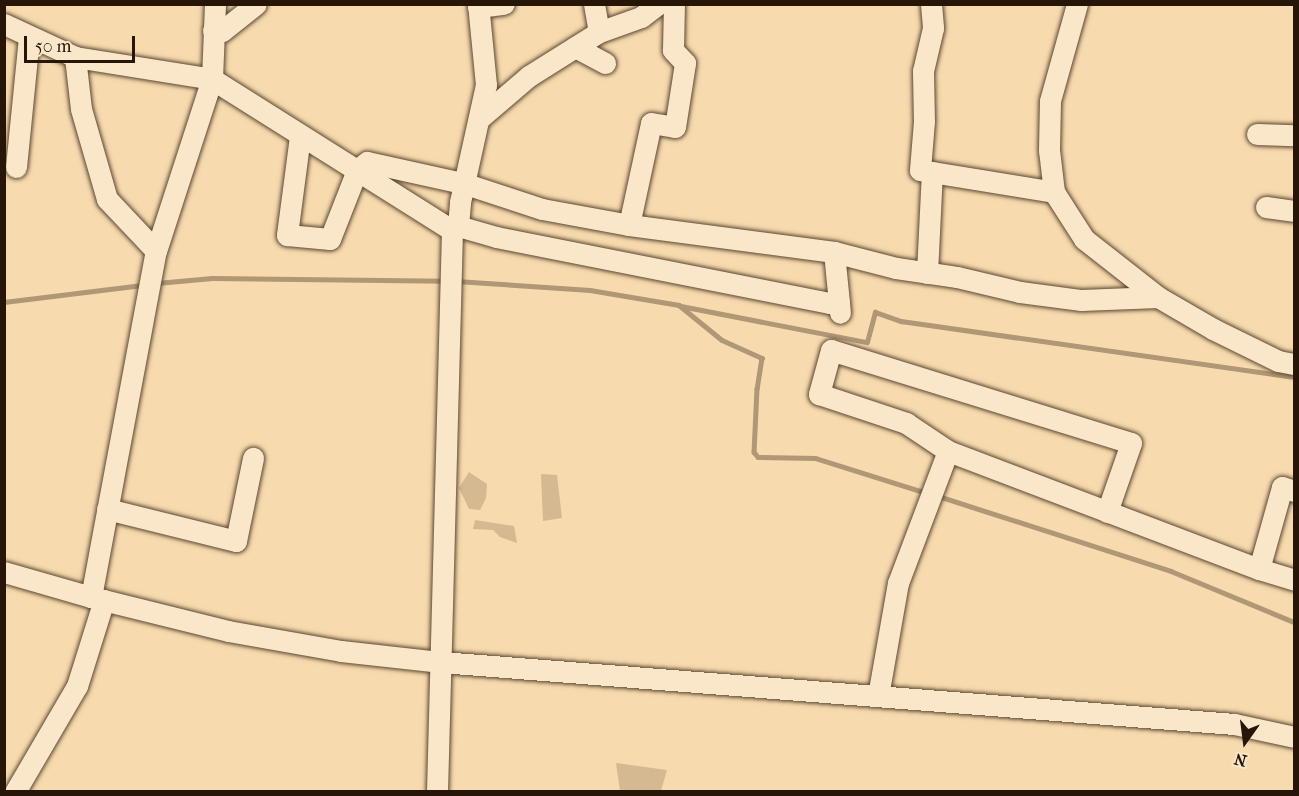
<!DOCTYPE html>
<html>
<head>
<meta charset="utf-8">
<style>
	body { margin:0 }
	#map { position:relative; width:1299px; height:796px; overflow:hidden; background:#f7daad; font-family:"IM FELL French Canon",serif }
	div>[style] { position:absolute }
	.green>* { inset:0; background:#d4b991 }
	.stream>* { height:4.5px; margin:-2.25px; padding:0 2.25px; transform-origin:2.25px; border-radius:2.25px; background:#b09775 }
	.roads { filter:drop-shadow(0 0 2px #5b4631) drop-shadow(0 0 2px #5b4631) }
	.minor>* { height:21px; margin:-10.5px; padding:0 10.5px; transform-origin:10.5px; border-radius:10.5px; background:#fae7ca }
	span { translate:-50% -50%; white-space:nowrap; text-align:center; line-height:1.15; -webkit-text-stroke:4.5px #fae7ca; paint-order:stroke }
	.frame { position:absolute; inset:0; border:6px solid #271508; pointer-events:none }
	.north { position:absolute; left:1215px; top:712px; width:60px; height:60px; -webkit-text-stroke:4px #fae7ca; paint-order:stroke; rotate:194deg; font-size:16px; font-weight:700; line-height:24px; text-align:center; color:#271508 }
	.north::after { content:''; display:block; margin:auto; width:21px; height:27px; background:#271508; clip-path:polygon(50% 0,100% 100%,50% 72%,0 100%) }
	.scale { position:absolute; left:24px; top:36px; width:111px; height:27px; box-sizing:border-box; border:3px solid #271508; border-top:0; padding-left:8px; font-size:18px; line-height:21px; white-space:nowrap; color:#271508; -webkit-text-stroke:4px #fae7ca; paint-order:stroke }
</style>
</head>
<body>
<div id="map">
	<div class="green">
		<div style="clip-path:polygon(469px 472px,487px 484px,486px 498px,480px 510px,469px 509px,459px 488px)"></div>
		<div style="clip-path:polygon(541px 474px,557px 475px,562px 518px,543px 521px)"></div>
		<div style="clip-path:polygon(475px 520px,514px 526px,517px 543px,500px 537px,493px 530px,473px 529px)"></div>
		<div style="clip-path:polygon(616px 763px,667px 770px,661px 791px,620px 791px)"></div>
	</div>
	<div class="stream">
		<div style="left:456px;top:281px;width:134px;rotate:3.8deg"></div>
		<div style="left:590px;top:290px;width:90px;rotate:9.6deg"></div>
		<div style="left:679px;top:305px;width:55px;rotate:39.1deg"></div>
		<div style="left:722px;top:340px;width:44px;rotate:24.2deg"></div>
		<div style="left:762px;top:358px;width:31px;rotate:99deg"></div>
		<div style="left:757px;top:389px;width:63px;rotate:92.7deg"></div>
		<div style="left:754px;top:452px;width:6px;rotate:51deg"></div>
		<div style="left:758px;top:457px;width:57px;rotate:1deg"></div>
		<div style="left:815px;top:458px;width:117px;rotate:17.4deg"></div>
		<div style="left:157px;top:283px;width:55px;rotate:-5.2deg"></div>
		<div style="left:212px;top:278px;width:233px;rotate:0.7deg"></div>
		<div style="left:4px;top:302px;width:139px;rotate:-7deg"></div>
		<div style="left:681px;top:306px;width:189px;rotate:11deg"></div>
		<div style="left:867px;top:342px;width:31px;rotate:-75deg"></div>
		<div style="left:875px;top:312px;width:28px;rotate:19deg"></div>
		<div style="left:901px;top:321px;width:397px;rotate:8.1deg"></div>
		<div style="left:938px;top:496px;width:245px;rotate:17.8deg"></div>
		<div style="left:1171px;top:571px;width:133px;rotate:22.5deg"></div>
	</div>
	<div class="roads">
		<div class="minor">
			<div style="left:594px;top:4px;width:28px;rotate:80deg"></div>
			<div style="left:931px;top:4px;width:24px;rotate:85deg"></div>
			<div style="left:933px;top:28px;width:44px;rotate:103.1deg"></div>
			<div style="left:923px;top:71px;width:50px;rotate:88.9deg"></div>
			<div style="left:924px;top:121px;width:49px;rotate:94.7deg"></div>
			<div style="left:920px;top:170px;width:136px;rotate:9.3deg"></div>
			<div style="left:1077px;top:4px;width:101px;rotate:105.6deg"></div>
			<div style="left:1050px;top:101px;width:49px;rotate:91.2deg"></div>
			<div style="left:1049px;top:150px;width:42px;rotate:83.2deg"></div>
			<div style="left:1054px;top:192px;width:56px;rotate:57.4deg"></div>
			<div style="left:1084px;top:239px;width:94px;rotate:38.1deg"></div>
			<div style="left:1158px;top:297px;width:64px;rotate:30.2deg"></div>
			<div style="left:1213px;top:329px;width:72px;rotate:26.2deg"></div>
			<div style="left:1278px;top:361px;width:16px;rotate:11deg"></div>
			<div style="left:478px;top:7px;width:26px;rotate:-7deg"></div>
			<div style="left:4px;top:24px;width:78px;rotate:24.9deg"></div>
			<div style="left:75px;top:57px;width:139px;rotate:9.1deg"></div>
			<div style="left:212px;top:79px;width:284px;rotate:32.2deg"></div>
			<div style="left:213px;top:30px;width:9px;rotate:6deg"></div>
			<div style="left:222px;top:31px;width:43px;rotate:-38.5deg"></div>
			<div style="left:575px;top:47px;width:34px;rotate:28deg"></div>
			<div style="left:75px;top:57px;width:52px;rotate:83.4deg"></div>
			<div style="left:81px;top:109px;width:94px;rotate:73.9deg"></div>
			<div style="left:107px;top:199px;width:71px;rotate:46.7deg"></div>
			<div style="left:481px;top:117px;width:63px;rotate:-40.5deg"></div>
			<div style="left:529px;top:76px;width:83px;rotate:-32.2deg"></div>
			<div style="left:599px;top:32px;width:45px;rotate:-19.7deg"></div>
			<div style="left:641px;top:17px;width:21px;rotate:-37deg"></div>
			<div style="left:1257px;top:134px;width:37px;rotate:2deg"></div>
			<div style="left:300px;top:136px;width:100px;rotate:97.5deg"></div>
			<div style="left:287px;top:235px;width:43px;rotate:5.3deg"></div>
			<div style="left:330px;top:239px;width:74px;rotate:-68.6deg"></div>
			<div style="left:357px;top:170px;width:13px;rotate:-39deg"></div>
			<div style="left:367px;top:162px;width:101px;rotate:12.5deg"></div>
			<div style="left:466px;top:184px;width:80px;rotate:18.2deg"></div>
			<div style="left:542px;top:209px;width:88px;rotate:10.4deg"></div>
			<div style="left:629px;top:225px;width:207px;rotate:7.5deg"></div>
			<div style="left:834px;top:252px;width:64px;rotate:14.5deg"></div>
			<div style="left:896px;top:268px;width:62px;rotate:8.4deg"></div>
			<div style="left:957px;top:277px;width:65px;rotate:13.4deg"></div>
			<div style="left:1020px;top:292px;width:62px;rotate:7.5deg"></div>
			<div style="left:1081px;top:300px;width:77px;rotate:-2.2deg"></div>
			<div style="left:16px;top:167px;width:131px;rotate:-84.3deg"></div>
			<div style="left:1266px;top:207px;width:28px;rotate:8deg"></div>
			<div style="left:629px;top:225px;width:104px;rotate:-77.8deg"></div>
			<div style="left:651px;top:123px;width:24px;rotate:9deg"></div>
			<div style="left:675px;top:127px;width:65px;rotate:-81.1deg"></div>
			<div style="left:685px;top:63px;width:18px;rotate:-133deg"></div>
			<div style="left:673px;top:50px;width:46px;rotate:-88.8deg"></div>
			<div style="left:458px;top:226px;width:40px;rotate:16deg"></div>
			<div style="left:496px;top:237px;width:340px;rotate:11.2deg"></div>
			<div style="left:830px;top:303px;width:9px;rotate:-6deg"></div>
			<div style="left:834px;top:252px;width:61px;rotate:84.4deg"></div>
			<div style="left:927px;top:273px;width:101px;rotate:-87.2deg"></div>
			<div style="left:107px;top:509px;width:133px;rotate:13.9deg"></div>
			<div style="left:236px;top:541px;width:85px;rotate:-78.4deg"></div>
			<div style="left:1107px;top:512px;width:73px;rotate:-70.8deg"></div>
			<div style="left:1131px;top:443px;width:314px;rotate:-162.8deg"></div>
			<div style="left:831px;top:350px;width:46px;rotate:105.3deg"></div>
			<div style="left:819px;top:394px;width:92px;rotate:18.4deg"></div>
			<div style="left:906px;top:423px;width:50px;rotate:33.7deg"></div>
			<div style="left:948px;top:451px;width:333px;rotate:20.8deg"></div>
			<div style="left:1259px;top:569px;width:37px;rotate:17deg"></div>
			<div style="left:1259px;top:569px;width:85px;rotate:-74.3deg"></div>
			<div style="left:1282px;top:487px;width:13px;rotate:18deg"></div>
			<div style="left:4px;top:572px;width:91px;rotate:16deg"></div>
			<div style="left:91px;top:597px;width:141px;rotate:13.9deg"></div>
			<div style="left:228px;top:631px;width:115px;rotate:10deg"></div>
			<div style="left:341px;top:651px;width:101px;rotate:6.3deg"></div>
			<div style="left:441px;top:662px;width:795px;rotate:4.47deg"></div>
			<div style="left:1234px;top:724px;width:61px;rotate:12.2deg"></div>
			<div style="left:91px;top:597px;width:352px;rotate:-79.4deg"></div>
			<div style="left:156px;top:251px;width:181px;rotate:-72deg"></div>
			<div style="left:212px;top:79px;width:75px;rotate:-87.7deg"></div>
			<div style="left:878px;top:696px;width:115px;rotate:-80deg"></div>
			<div style="left:898px;top:583px;width:141px;rotate:-69.3deg"></div>
			<div style="left:15px;top:792px;width:123px;rotate:-59.7deg"></div>
			<div style="left:77px;top:686px;width:90px;rotate:-72.6deg"></div>
			<div style="left:437px;top:792px;width:562px;rotate:-88.47deg"></div>
			<div style="left:452px;top:230px;width:7px;rotate:-34deg"></div>
			<div style="left:458px;top:226px;width:24px;rotate:-85deg"></div>
			<div style="left:460px;top:202px;width:120px;rotate:-77.5deg"></div>
			<div style="left:486px;top:85px;width:81px;rotate:-95.6deg"></div>
		</div>
	</div>
	<div class="frame"></div>
	<div class="north">N</div>
	<div class="scale">50 m</div>
</div>
</body>
</html>
